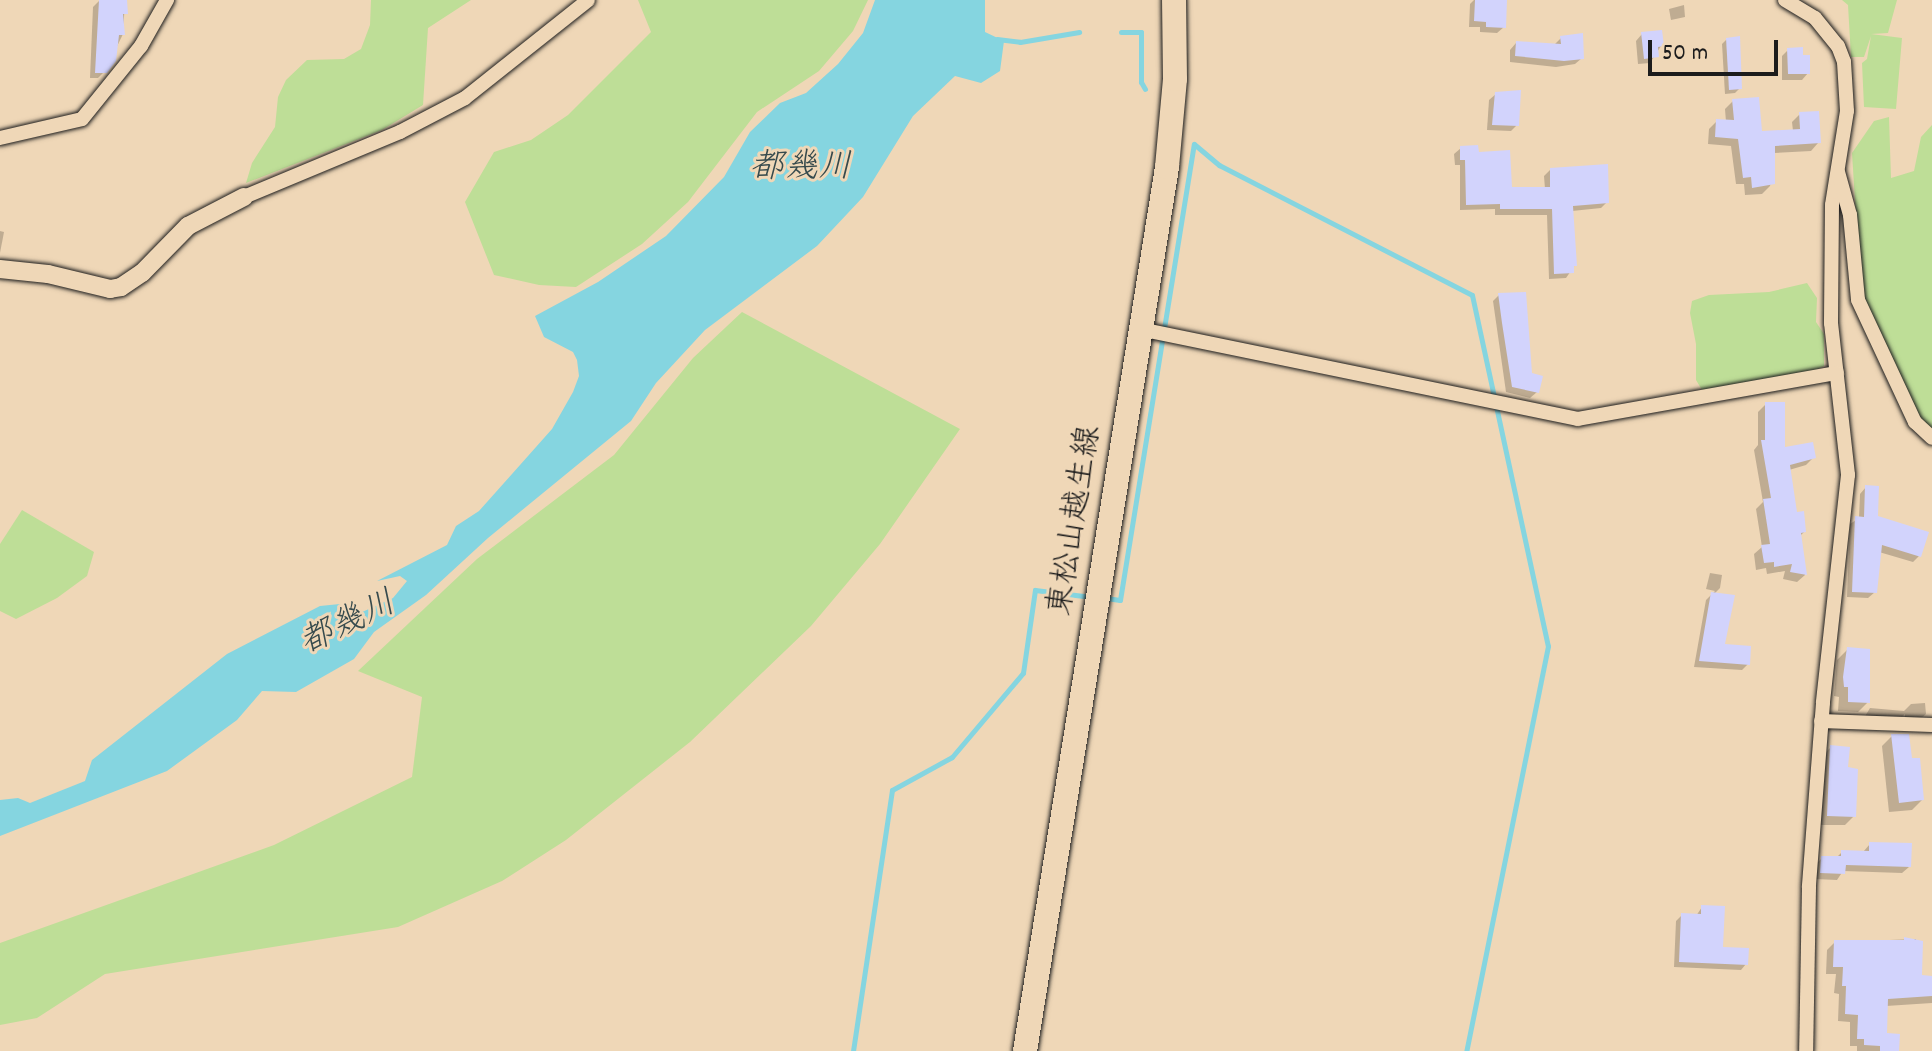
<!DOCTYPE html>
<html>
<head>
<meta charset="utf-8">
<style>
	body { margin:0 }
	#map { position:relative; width:1932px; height:1051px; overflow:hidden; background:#efd7b7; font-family:Dekko,"Klee One",sans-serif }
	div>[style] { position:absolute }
	.green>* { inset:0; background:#bede97 }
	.water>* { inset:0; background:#85d5e0 }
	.shadow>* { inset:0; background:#0003 }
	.stream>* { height:5px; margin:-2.5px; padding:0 2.5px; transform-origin:2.5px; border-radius:2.5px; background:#85d5e0 }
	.building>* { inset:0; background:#d2d3fc }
	.roads { filter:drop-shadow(0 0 2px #1c1c1c) drop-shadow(0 0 2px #1c1c1c) }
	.minor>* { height:14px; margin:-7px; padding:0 7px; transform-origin:7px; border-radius:7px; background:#efd7b7 }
	.tertiary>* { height:18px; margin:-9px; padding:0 9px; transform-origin:9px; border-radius:9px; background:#efd7b7 }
	.primary>* { height:24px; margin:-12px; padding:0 12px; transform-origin:12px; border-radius:12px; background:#efd7b7 }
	span { translate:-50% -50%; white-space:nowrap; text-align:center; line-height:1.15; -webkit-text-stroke:6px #efd7b7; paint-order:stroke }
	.street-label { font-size:32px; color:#1c1c1c }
	.water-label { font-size:34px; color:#364a4d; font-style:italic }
	.scale { position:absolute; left:1648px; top:40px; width:130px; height:36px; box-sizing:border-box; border:4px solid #1c1c1c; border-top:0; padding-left:10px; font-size:24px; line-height:28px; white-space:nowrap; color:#1c1c1c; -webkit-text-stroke:6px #efd7b7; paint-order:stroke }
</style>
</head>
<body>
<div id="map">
	<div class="green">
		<div style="clip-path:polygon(371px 0,471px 0,428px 28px,423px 105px,382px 130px,246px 183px,252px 163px,275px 127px,278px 97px,286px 80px,307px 60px,344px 59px,361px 49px,370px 25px)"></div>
		<div style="clip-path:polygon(638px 0,868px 0,853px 31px,819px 71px,757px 112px,688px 202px,642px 244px,576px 287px,539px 285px,494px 275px,465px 202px,494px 152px,531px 140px,568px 115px,651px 32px)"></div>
		<div style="clip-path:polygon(1842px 0,1897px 0,1888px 33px,1871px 34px,1902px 38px,1896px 109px,1864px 107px,1862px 63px,1867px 59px,1871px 36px,1864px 57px,1851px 57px,1848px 5px)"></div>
		<div style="clip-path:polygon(1889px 117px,1891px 178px,1914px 171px,1921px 137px,1932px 125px,1932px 443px,1864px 298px,1859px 264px,1852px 153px,1874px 121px)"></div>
		<div style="clip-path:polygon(1807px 283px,1817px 298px,1816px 322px,1824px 334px,1824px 366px,1810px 373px,1702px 390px,1696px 380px,1696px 344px,1690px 313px,1692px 301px,1709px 295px,1769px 292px)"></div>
		<div style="clip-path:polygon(742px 312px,960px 429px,880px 544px,811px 626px,690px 742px,566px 840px,502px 881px,398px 927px,105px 974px,37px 1018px,0 1025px,0 943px,274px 845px,412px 777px,422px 697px,358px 671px,477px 559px,614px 455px,693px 358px)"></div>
		<div style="clip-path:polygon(22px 510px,94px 552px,87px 576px,57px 598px,16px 619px,0 611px,0 544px)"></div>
	</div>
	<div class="water">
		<div style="clip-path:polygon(875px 0,985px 0,985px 32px,1004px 41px,1000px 71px,981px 83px,955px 76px,913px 116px,863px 197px,817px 246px,705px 330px,656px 383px,631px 421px,488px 538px,426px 595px,374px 632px,354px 659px,296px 692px,262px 691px,237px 720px,167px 771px,0 836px,0 800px,18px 798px,30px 803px,85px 781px,92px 760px,227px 654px,320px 606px,340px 604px,360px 613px,393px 598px,407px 581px,400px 576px,377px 581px,447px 545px,456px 526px,479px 511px,552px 429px,573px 392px,579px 376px,577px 360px,573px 352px,544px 337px,535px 316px,598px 282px,666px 236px,724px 177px,750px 132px,780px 103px,806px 93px,838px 64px,863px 33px)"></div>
	</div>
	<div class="shadow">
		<div style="clip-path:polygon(125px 0,123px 34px,105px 71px,98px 78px,90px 78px,93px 7px,99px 1px)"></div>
		<div style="clip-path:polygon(1474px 0,1505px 0,1504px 27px,1497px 33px,1480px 32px,1480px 27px,1469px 27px,1470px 4px)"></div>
		<div style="clip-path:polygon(1684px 5px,1685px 17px,1671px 20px,1669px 9px)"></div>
		<div style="clip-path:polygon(1642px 34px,1661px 46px,1650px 63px,1638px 64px,1636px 41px)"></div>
		<div style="clip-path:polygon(1561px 38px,1582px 58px,1575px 64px,1556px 67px,1510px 62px,1510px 50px,1516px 43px,1554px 45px)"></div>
		<div style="clip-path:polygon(1727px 39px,1740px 88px,1735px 93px,1725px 94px,1722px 44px)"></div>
		<div style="clip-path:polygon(1788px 50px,1808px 73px,1802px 80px,1782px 80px,1782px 56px)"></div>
		<div style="clip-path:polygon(1496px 94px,1517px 125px,1511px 131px,1487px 130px,1489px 100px)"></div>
		<div style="clip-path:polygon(1733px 101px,1761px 133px,1793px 131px,1792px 122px,1800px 114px,1818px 143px,1811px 151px,1774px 153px,1775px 168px,1770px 186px,1762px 194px,1745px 195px,1744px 184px,1736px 184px,1731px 146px,1708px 144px,1709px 129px,1717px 121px,1726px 122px,1725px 109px)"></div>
		<div style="clip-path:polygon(1461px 148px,1477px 154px,1510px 189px,1545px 189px,1544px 176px,1550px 170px,1607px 202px,1601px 208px,1572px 211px,1575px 265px,1566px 278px,1549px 279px,1547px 215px,1495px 215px,1495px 209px,1460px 210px,1460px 165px,1455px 165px,1454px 154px)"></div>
		<div style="clip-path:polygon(0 231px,4px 232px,0 253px)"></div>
		<div style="clip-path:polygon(1499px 295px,1537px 392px,1530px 398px,1506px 392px,1493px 301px)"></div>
		<div style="clip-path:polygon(1766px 404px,1783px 450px,1814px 457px,1806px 465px,1789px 470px,1795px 514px,1804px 532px,1800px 536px,1805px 575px,1797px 582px,1783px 579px,1785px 571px,1767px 574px,1766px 568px,1756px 570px,1754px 554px,1762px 547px,1756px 509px,1763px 502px,1754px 450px,1758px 445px,1758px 412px)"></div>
		<div style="clip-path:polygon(1866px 487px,1876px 517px,1919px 556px,1913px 562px,1879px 552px,1875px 592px,1868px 598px,1847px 597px,1850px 524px,1859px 518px,1860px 494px)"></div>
		<div style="clip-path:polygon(1710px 573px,1722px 575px,1720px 588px,1714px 594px,1723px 646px,1748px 664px,1742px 670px,1694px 667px,1706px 600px,1715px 591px,1706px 589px)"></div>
		<div style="clip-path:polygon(1847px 650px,1868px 702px,1858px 712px,1838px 711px,1839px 697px,1834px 696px,1837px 660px)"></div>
		<div style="clip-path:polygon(1925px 703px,1926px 714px,1919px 720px,1905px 720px,1905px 714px,1899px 720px,1864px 718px,1870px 708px,1904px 711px,1911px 704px)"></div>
		<div style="clip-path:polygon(1892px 736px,1910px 760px,1922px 800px,1912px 810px,1889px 812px,1882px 746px)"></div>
		<div style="clip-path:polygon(1831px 747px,1845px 769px,1854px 816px,1845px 825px,1819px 825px,1822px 756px)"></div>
		<div style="clip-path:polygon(1870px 844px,1909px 867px,1902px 873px,1843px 871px,1837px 880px,1815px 879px,1816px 864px,1822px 858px,1836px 858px,1842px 852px,1863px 852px)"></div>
		<div style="clip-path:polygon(1702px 907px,1721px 949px,1746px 964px,1741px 970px,1674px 967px,1676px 921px,1682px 915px,1696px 916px)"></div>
		<div style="clip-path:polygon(1916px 939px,1920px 977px,1932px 978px,1932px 1003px,1886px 1006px,1884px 1035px,1897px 1051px,1857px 1051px,1857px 1046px,1850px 1046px,1850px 1022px,1838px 1021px,1839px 994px,1834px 993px,1836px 974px,1826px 974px,1827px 950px,1835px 942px)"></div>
	</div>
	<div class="stream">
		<div style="left:1121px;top:32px;width:20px"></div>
		<div style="left:1141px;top:32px;width:50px;rotate:90deg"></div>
		<div style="left:1141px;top:82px;width:8px;rotate:60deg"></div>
		<div style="left:997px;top:39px;width:23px;rotate:7deg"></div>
		<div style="left:1020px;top:42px;width:60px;rotate:-9.6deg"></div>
		<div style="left:1194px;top:144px;width:33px;rotate:40deg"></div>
		<div style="left:1219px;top:165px;width:284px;rotate:27.2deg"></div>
		<div style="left:1472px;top:295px;width:359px;rotate:77.8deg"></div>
		<div style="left:1548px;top:646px;width:413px;rotate:101.4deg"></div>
		<div style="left:1106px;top:598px;width:14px;rotate:8deg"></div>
		<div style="left:1120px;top:600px;width:462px;rotate:-80.8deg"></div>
		<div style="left:853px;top:1051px;width:264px;rotate:-81.5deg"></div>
		<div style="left:892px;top:790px;width:68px;rotate:-28.8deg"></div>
		<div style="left:952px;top:757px;width:110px;rotate:-49.8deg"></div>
		<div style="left:1023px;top:673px;width:84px;rotate:-81.8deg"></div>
		<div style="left:1035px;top:590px;width:57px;rotate:7deg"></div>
	</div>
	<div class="building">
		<div style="clip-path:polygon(99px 0,127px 0,128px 14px,123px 14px,125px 35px,119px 35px,116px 61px,107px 73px,95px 73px)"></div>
		<div style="clip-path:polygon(1475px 0,1507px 0,1506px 28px,1486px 27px,1486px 22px,1474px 21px)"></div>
		<div style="clip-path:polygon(1662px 30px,1664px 46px,1658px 47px,1659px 57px,1644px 59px,1641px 32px)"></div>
		<div style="clip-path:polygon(1583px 33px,1584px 59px,1564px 61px,1515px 56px,1516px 41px,1561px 44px,1560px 36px)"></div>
		<div style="clip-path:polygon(1740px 36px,1742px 89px,1729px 90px,1726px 38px)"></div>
		<div style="clip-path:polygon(1803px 47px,1803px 55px,1810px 55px,1810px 74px,1788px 74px,1787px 48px)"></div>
		<div style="clip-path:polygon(1521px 90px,1519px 126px,1492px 125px,1495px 92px)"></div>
		<div style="clip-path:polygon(1759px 97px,1762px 131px,1800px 129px,1799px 112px,1819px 111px,1821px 143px,1775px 146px,1775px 184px,1752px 188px,1751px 177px,1743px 178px,1738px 139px,1715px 137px,1716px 119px,1734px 120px,1732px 99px)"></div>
		<div style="clip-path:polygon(1478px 145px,1479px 152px,1510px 150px,1512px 187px,1550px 187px,1550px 168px,1608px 164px,1609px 203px,1573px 206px,1577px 266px,1574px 266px,1574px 273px,1554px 274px,1552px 209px,1500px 209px,1500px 204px,1466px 205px,1465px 160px,1460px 160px,1460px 146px)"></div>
		<div style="clip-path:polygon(1526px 292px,1532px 373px,1543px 376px,1539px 393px,1512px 387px,1502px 323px,1498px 293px)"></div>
		<div style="clip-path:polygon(1765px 402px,1785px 402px,1785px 447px,1813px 442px,1816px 458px,1790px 465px,1797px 512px,1804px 511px,1806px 532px,1801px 533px,1807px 575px,1790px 572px,1792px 564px,1774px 567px,1774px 562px,1764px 563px,1761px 545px,1770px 544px,1763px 499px,1771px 498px,1761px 440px,1765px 440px)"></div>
		<div style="clip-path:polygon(1865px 485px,1879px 486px,1878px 516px,1929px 532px,1921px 557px,1882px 545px,1877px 593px,1852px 592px,1855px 516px,1864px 517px)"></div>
		<div style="clip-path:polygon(1711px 592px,1735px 595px,1725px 644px,1751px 646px,1750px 665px,1699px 661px)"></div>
		<div style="clip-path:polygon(1847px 647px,1870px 649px,1870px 703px,1848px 702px,1848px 687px,1844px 687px,1843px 677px)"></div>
		<div style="clip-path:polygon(1891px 734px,1909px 734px,1912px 758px,1920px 758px,1924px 800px,1899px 803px)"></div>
		<div style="clip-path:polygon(1830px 745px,1850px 747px,1848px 767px,1858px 769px,1856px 817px,1827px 816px)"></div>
		<div style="clip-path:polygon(1869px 842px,1912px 843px,1911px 867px,1846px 865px,1845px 874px,1820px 873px,1821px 856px,1841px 856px,1841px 850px,1869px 851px)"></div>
		<div style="clip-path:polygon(1701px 905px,1725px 906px,1723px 947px,1749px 948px,1748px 965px,1679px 962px,1681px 913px,1701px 914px)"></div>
		<div style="clip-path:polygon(1904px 937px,1923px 941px,1922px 975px,1932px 976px,1932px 996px,1888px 999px,1887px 1033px,1900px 1034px,1899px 1051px,1880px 1051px,1880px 1046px,1864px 1045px,1864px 1039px,1857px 1039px,1858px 1015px,1845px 1014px,1846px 986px,1842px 986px,1843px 967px,1833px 967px,1834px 940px,1904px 940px)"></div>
	</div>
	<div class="roads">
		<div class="minor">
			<div style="left:1785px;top:0;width:35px;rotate:31deg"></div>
			<div style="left:1815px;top:18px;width:36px;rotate:51deg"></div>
			<div style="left:1838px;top:46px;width:17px;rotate:69deg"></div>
			<div style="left:1844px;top:62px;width:49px;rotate:86.5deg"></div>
			<div style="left:1847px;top:111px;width:95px;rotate:99.1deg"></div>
			<div style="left:1832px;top:205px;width:118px;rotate:90.5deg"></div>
			<div style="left:1831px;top:323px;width:153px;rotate:83.6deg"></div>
			<div style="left:1848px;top:475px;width:229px;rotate:96.3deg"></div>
			<div style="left:1823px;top:703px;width:185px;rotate:94.4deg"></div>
			<div style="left:1809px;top:887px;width:164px;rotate:91deg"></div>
			<div style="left:0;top:138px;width:84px;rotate:-13deg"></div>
			<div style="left:82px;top:119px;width:94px;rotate:-51.1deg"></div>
			<div style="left:141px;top:46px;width:53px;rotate:-60.5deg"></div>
			<div style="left:1838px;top:172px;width:45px;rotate:74.4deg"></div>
			<div style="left:1850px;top:215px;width:85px;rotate:84.6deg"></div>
			<div style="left:1858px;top:300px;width:135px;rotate:65deg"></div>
			<div style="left:1915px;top:422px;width:23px;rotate:43deg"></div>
			<div style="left:244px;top:197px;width:169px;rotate:-22.6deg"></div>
			<div style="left:400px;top:132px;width:73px;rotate:-27.6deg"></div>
			<div style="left:465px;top:98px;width:157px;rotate:-38.5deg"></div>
			<div style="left:1140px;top:329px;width:447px;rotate:11.6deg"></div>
			<div style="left:1578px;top:419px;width:263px;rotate:-10.1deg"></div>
			<div style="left:1821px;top:721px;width:111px;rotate:2.1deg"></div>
		</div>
		<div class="tertiary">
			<div style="left:0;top:269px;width:48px;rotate:5.9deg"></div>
			<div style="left:48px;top:274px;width:64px;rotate:13.6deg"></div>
			<div style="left:110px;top:289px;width:11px;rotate:-10deg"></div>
			<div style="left:121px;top:287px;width:25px;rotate:-34deg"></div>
			<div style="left:142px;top:273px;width:66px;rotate:-45.6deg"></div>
			<div style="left:188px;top:226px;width:63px;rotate:-27.4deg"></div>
		</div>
		<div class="primary">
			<div style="left:1025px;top:1051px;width:895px;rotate:-80.87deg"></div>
			<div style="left:1167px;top:167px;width:88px;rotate:-84.8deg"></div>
			<div style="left:1175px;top:79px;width:79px;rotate:-90.7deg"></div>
		</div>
	</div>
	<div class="street-label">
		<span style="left:1077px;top:521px;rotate:-81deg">東松山越生線</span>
	</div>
	<div class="water-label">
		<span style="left:801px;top:170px">都幾川</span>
		<span style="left:349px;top:625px;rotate:-26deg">都幾川</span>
	</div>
	<div class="scale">50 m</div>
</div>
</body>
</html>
